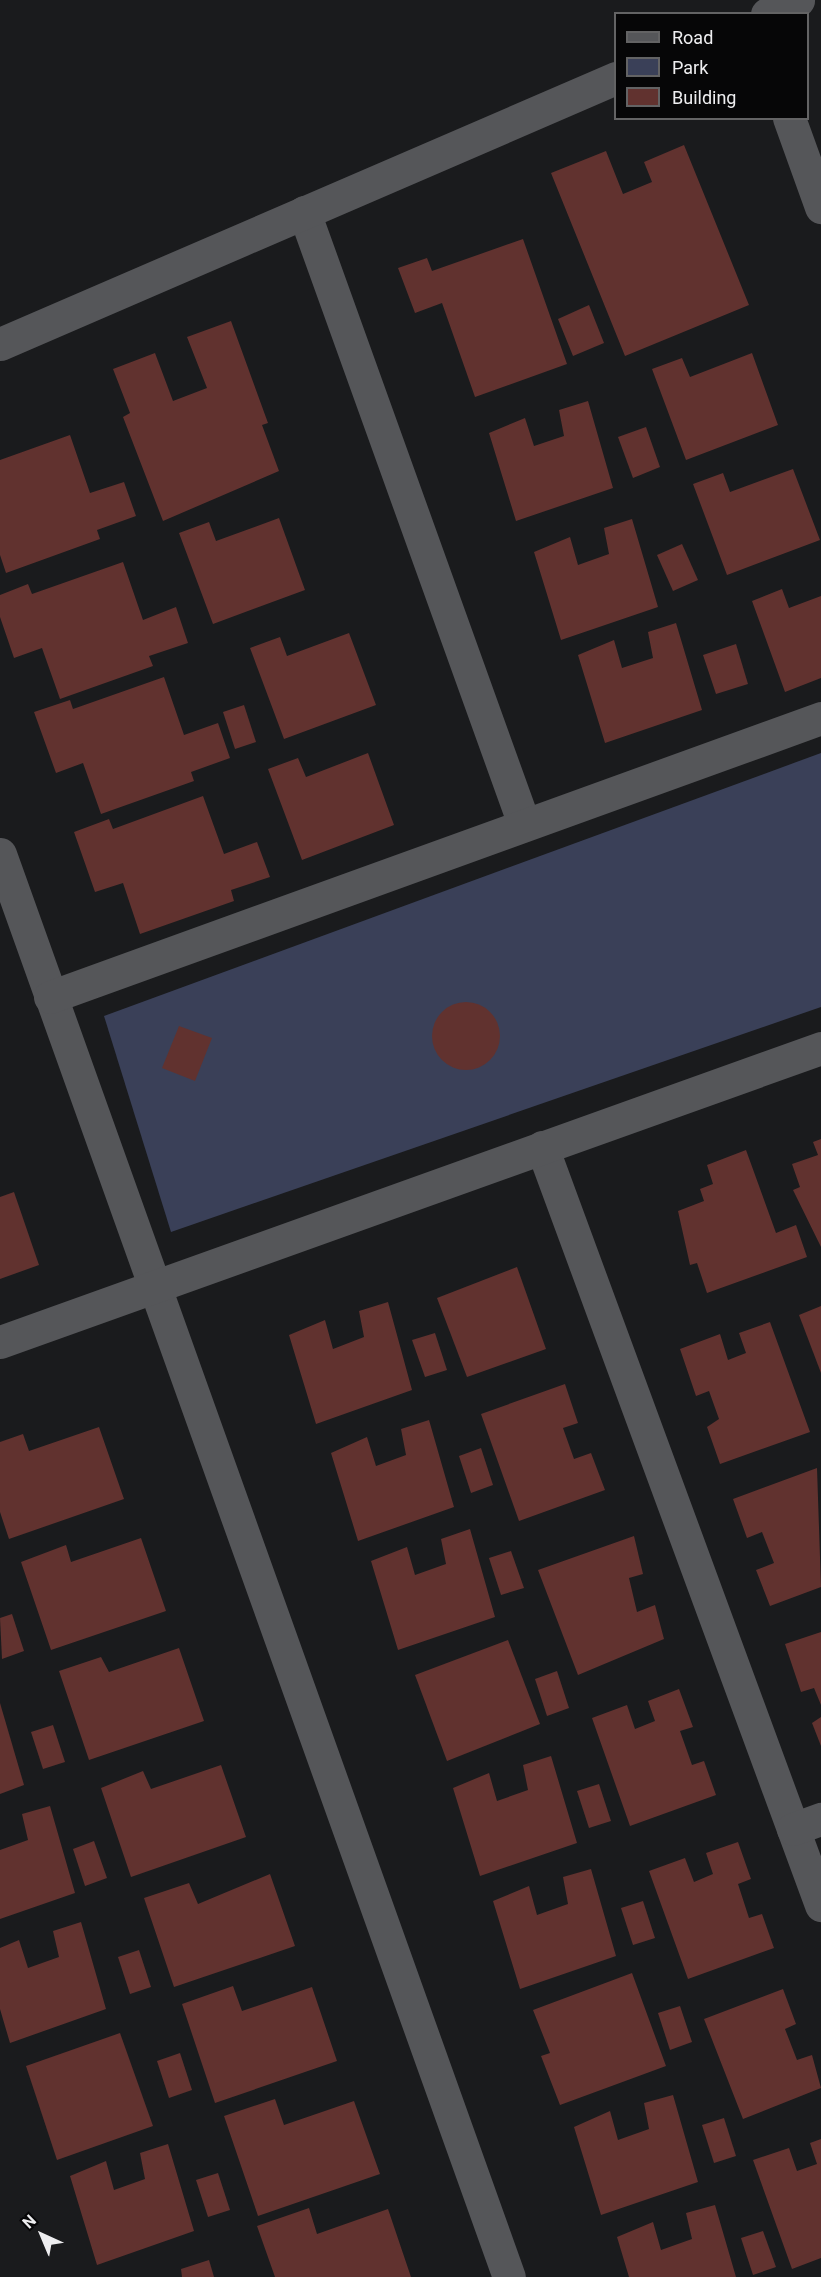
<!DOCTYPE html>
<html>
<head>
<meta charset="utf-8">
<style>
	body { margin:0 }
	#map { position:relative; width:821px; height:2277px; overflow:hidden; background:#1a1b1d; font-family:Roboto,sans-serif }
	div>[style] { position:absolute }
	.green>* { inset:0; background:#3a4058 }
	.building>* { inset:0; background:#61322f }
	.round { border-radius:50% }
	.minor>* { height:33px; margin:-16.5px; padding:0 16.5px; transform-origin:16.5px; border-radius:16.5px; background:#555659 }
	span { translate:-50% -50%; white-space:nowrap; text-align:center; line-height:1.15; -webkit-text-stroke:5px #060607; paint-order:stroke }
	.legend { position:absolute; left:614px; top:12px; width:195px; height:108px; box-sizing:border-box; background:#060607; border:2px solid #636364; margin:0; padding:8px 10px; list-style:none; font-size:18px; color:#eeeef0 }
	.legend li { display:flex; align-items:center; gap:12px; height:30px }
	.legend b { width:30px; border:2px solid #636364 }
	.north { position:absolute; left:12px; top:2205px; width:60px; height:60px; -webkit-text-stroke:4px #060607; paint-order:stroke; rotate:316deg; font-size:16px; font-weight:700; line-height:24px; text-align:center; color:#eeeef0 }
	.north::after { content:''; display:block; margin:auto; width:21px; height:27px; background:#eeeef0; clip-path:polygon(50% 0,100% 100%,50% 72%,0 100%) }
</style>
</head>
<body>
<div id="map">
	<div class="green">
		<div style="clip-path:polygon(821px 753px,821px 1007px,171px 1232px,104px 1016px)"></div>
	</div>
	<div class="building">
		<div style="clip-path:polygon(684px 145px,749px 305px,625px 356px,551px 173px,606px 151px,623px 194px,652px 182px,644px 162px)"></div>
		<div style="clip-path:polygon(523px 239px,567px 364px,475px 397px,442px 303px,415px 313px,398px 268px,427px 258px,432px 271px)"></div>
		<div style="clip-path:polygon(589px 305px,604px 343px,573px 356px,558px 319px)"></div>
		<div style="clip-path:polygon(231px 321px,268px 423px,262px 425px,279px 471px,163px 521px,123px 417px,130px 413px,113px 369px,155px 353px,173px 401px,207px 388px,187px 337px)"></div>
		<div style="clip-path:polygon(752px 353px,778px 425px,686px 460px,652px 369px,682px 358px,690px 377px)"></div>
		<div style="clip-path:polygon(588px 401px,613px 488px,516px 521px,489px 433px,525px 418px,534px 446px,564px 436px,559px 410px)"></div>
		<div style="clip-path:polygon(646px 427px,660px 467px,633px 478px,618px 437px)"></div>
		<div style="clip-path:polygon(70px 435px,90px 493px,124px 482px,136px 516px,97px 530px,100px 539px,6px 573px,0 555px,0 460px)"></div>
		<div style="clip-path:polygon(793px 469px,820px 540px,727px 575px,693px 484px,723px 473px,730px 492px)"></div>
		<div style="clip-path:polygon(279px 518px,305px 590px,213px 624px,179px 533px,209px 522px,216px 541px)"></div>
		<div style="clip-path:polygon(632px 519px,658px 607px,561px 640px,534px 552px,570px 537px,578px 565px,609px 554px,604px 528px)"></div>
		<div style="clip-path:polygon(682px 544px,698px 580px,673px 591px,657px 555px)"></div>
		<div style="clip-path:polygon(123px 562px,143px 620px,176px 607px,188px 643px,149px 656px,153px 666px,60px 699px,42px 648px,14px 658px,0 617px,0 595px,28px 584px,32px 594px)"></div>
		<div style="clip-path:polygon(782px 589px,789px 608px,821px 596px,821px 678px,785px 692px,752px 601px)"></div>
		<div style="clip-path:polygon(676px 623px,702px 710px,605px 743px,578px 655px,614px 640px,622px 668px,653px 658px,648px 632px)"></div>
		<div style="clip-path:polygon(349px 633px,376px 705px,284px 739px,250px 648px,280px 637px,287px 656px)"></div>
		<div style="clip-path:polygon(736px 644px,748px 684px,716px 694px,703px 655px)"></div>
		<div style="clip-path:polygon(164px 677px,184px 735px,218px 723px,230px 758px,191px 772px,194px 781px,101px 814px,83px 763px,56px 773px,34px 712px,70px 700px,73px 709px)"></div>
		<div style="clip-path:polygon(244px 705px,256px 742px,235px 749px,223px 712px)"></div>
		<div style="clip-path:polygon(368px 753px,394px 825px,302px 860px,268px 769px,298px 758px,306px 777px)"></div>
		<div style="clip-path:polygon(203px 796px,224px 854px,257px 842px,270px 877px,231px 890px,234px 901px,140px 934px,123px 883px,95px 892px,74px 832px,109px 819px,113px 829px)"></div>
		<div class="round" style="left:432px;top:1002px;width:68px;height:68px"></div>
		<div style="clip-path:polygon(179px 1026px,212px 1038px,195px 1081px,162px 1068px)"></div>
		<div style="clip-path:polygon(821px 1139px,821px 1247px,793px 1190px,800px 1187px,792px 1164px,818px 1155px,813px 1142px)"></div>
		<div style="clip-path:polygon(746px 1150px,776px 1233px,796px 1225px,807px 1257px,707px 1293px,697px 1263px,690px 1265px,678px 1211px,704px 1201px,700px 1189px,713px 1184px,707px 1165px)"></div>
		<div style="clip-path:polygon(14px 1192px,39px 1265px,0 1279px,0 1197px)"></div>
		<div style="clip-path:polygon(517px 1267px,546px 1349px,467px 1377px,437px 1298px)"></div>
		<div style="clip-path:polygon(388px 1302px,412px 1390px,316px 1424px,289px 1335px,325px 1320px,333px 1349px,364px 1337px,359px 1311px)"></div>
		<div style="clip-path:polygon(821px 1306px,821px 1373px,799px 1315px)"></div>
		<div style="clip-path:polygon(770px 1322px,810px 1432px,720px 1464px,707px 1427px,719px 1419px,709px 1391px,696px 1396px,680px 1349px,720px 1334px,728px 1360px,746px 1353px,739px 1333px)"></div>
		<div style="clip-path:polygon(435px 1333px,447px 1370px,425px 1377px,412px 1340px)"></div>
		<div style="clip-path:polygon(565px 1384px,578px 1423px,563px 1428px,574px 1459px,591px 1453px,605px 1490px,519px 1521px,481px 1414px)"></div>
		<div style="clip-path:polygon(429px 1420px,454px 1507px,358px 1541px,331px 1453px,367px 1437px,376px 1466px,406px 1455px,401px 1429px)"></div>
		<div style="clip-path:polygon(99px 1427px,124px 1499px,9px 1539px,0 1512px,0 1442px,23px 1434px,29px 1451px)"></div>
		<div style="clip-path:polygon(481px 1448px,493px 1485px,471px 1493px,459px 1456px)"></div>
		<div style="clip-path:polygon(817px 1468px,821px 1587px,770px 1606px,756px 1570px,774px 1563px,762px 1532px,747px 1538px,733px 1499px)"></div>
		<div style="clip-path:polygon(470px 1529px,495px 1617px,398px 1650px,371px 1561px,407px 1547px,415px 1575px,446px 1564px,441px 1539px)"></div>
		<div style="clip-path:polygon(634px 1536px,643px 1574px,629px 1578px,637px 1612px,655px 1605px,664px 1639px,578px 1675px,538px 1570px)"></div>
		<div style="clip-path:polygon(141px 1538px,166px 1611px,51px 1650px,21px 1562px,66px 1545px,71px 1562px)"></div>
		<div style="clip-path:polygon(511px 1551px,524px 1588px,501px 1595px,489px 1558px)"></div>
		<div style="clip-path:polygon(12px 1614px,24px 1651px,2px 1659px,0 1618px)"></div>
		<div style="clip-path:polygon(821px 1632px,821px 1705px,814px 1688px,801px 1692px,785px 1644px)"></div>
		<div style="clip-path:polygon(508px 1640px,540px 1724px,447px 1761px,415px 1675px)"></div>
		<div style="clip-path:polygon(179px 1648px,204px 1721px,89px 1760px,59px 1671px,101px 1657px,109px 1672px)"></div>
		<div style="clip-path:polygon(557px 1671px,569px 1708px,547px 1716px,535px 1679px)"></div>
		<div style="clip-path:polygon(679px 1689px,693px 1727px,680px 1731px,692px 1765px,704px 1761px,716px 1795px,630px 1826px,592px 1718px,627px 1705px,635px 1729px,655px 1721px,648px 1701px)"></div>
		<div style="clip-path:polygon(0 1703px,24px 1785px,0 1794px)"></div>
		<div style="clip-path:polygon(821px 1717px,821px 1746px,812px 1723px)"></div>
		<div style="clip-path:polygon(53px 1725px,65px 1762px,43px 1769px,31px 1732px)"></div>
		<div style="clip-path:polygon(551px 1756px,577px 1843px,480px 1876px,453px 1788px,489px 1773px,497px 1801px,528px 1790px,523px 1765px)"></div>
		<div style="clip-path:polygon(221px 1765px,246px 1837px,131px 1877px,101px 1788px,143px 1771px,151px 1789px)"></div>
		<div style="clip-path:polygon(599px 1784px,611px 1821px,589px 1828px,577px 1791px)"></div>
		<div style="clip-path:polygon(50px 1806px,75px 1893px,0 1919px,0 1850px,28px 1840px,22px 1814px)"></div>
		<div style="clip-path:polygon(94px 1841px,107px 1878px,85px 1886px,73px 1849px)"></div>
		<div style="clip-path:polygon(738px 1842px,751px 1879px,738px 1884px,749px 1918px,762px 1914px,774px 1948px,688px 1979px,649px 1871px,685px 1858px,694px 1882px,713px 1874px,706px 1853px)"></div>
		<div style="clip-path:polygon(591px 1869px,616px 1956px,520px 1989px,493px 1901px,529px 1886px,537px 1915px,568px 1904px,563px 1877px)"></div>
		<div style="clip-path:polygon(270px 1874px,295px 1946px,174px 1987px,144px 1898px,189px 1883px,198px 1904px)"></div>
		<div style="clip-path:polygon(643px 1901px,655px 1938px,633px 1945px,621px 1908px)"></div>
		<div style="clip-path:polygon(81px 1922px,106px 2009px,10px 2043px,0 2009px,0 1948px,19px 1940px,28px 1968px,59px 1957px,53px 1931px)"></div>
		<div style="clip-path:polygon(139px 1950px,151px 1987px,130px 1994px,118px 1957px)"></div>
		<div style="clip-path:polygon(632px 1973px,666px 2066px,560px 2105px,541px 2056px,550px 2053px,533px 2010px)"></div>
		<div style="clip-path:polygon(233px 1986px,242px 2011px,312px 1987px,337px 2061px,215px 2103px,182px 2004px)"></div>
		<div style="clip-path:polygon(783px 1989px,796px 2024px,785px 2029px,797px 2060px,812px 2055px,821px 2088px,743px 2119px,704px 2019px)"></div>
		<div style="clip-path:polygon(680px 2006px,692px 2042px,670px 2050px,658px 2013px)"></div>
		<div style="clip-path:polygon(120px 2033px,153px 2126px,57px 2160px,26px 2066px)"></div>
		<div style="clip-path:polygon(180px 2053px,192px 2090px,169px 2098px,157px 2061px)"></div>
		<div style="clip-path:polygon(673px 2095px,698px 2182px,601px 2215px,574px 2127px,610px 2111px,618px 2140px,649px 2129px,644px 2103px)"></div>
		<div style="clip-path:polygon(275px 2099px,284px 2125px,354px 2101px,380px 2174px,258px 2216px,224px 2116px)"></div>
		<div style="clip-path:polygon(724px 2118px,736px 2156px,714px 2163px,702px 2125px)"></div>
		<div style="clip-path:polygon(821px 2139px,821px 2258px,792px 2269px,753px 2160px,789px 2148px,797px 2171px,817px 2164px,810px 2143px)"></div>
		<div style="clip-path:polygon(168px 2144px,194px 2231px,97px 2265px,70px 2176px,106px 2161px,114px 2190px,145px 2179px,140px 2153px)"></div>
		<div style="clip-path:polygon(218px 2173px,230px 2210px,208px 2217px,196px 2180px)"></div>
		<div style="clip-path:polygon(715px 2205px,736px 2277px,629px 2277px,617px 2237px,653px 2222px,661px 2250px,692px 2239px,686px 2213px)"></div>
		<div style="clip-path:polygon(309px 2208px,317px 2234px,388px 2209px,411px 2277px,275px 2277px,257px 2226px)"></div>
		<div style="clip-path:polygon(763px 2231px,776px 2267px,753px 2275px,741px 2238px)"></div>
		<div style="clip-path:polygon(209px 2260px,214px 2277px,182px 2277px,181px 2269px)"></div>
	</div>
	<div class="minor">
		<div style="left:767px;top:14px;width:34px;rotate:-24deg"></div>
		<div style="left:789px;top:118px;width:95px;rotate:70.2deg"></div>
		<div style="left:304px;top:212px;width:650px;rotate:70.23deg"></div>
		<div style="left:0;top:344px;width:671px;rotate:-23.36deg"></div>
		<div style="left:0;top:854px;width:1511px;rotate:70.32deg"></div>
		<div style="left:50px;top:997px;width:820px;rotate:-19.89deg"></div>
		<div style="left:542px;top:1147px;width:808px;rotate:69.79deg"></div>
		<div style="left:0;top:1342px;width:872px;rotate:-19.7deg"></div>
		<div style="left:793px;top:1829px;width:30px;rotate:-20deg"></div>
	</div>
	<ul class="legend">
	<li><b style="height:8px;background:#555659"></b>Road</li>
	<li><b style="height:16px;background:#3a4058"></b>Park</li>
	<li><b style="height:16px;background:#61322f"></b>Building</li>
	</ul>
	<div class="north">N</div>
</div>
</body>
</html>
